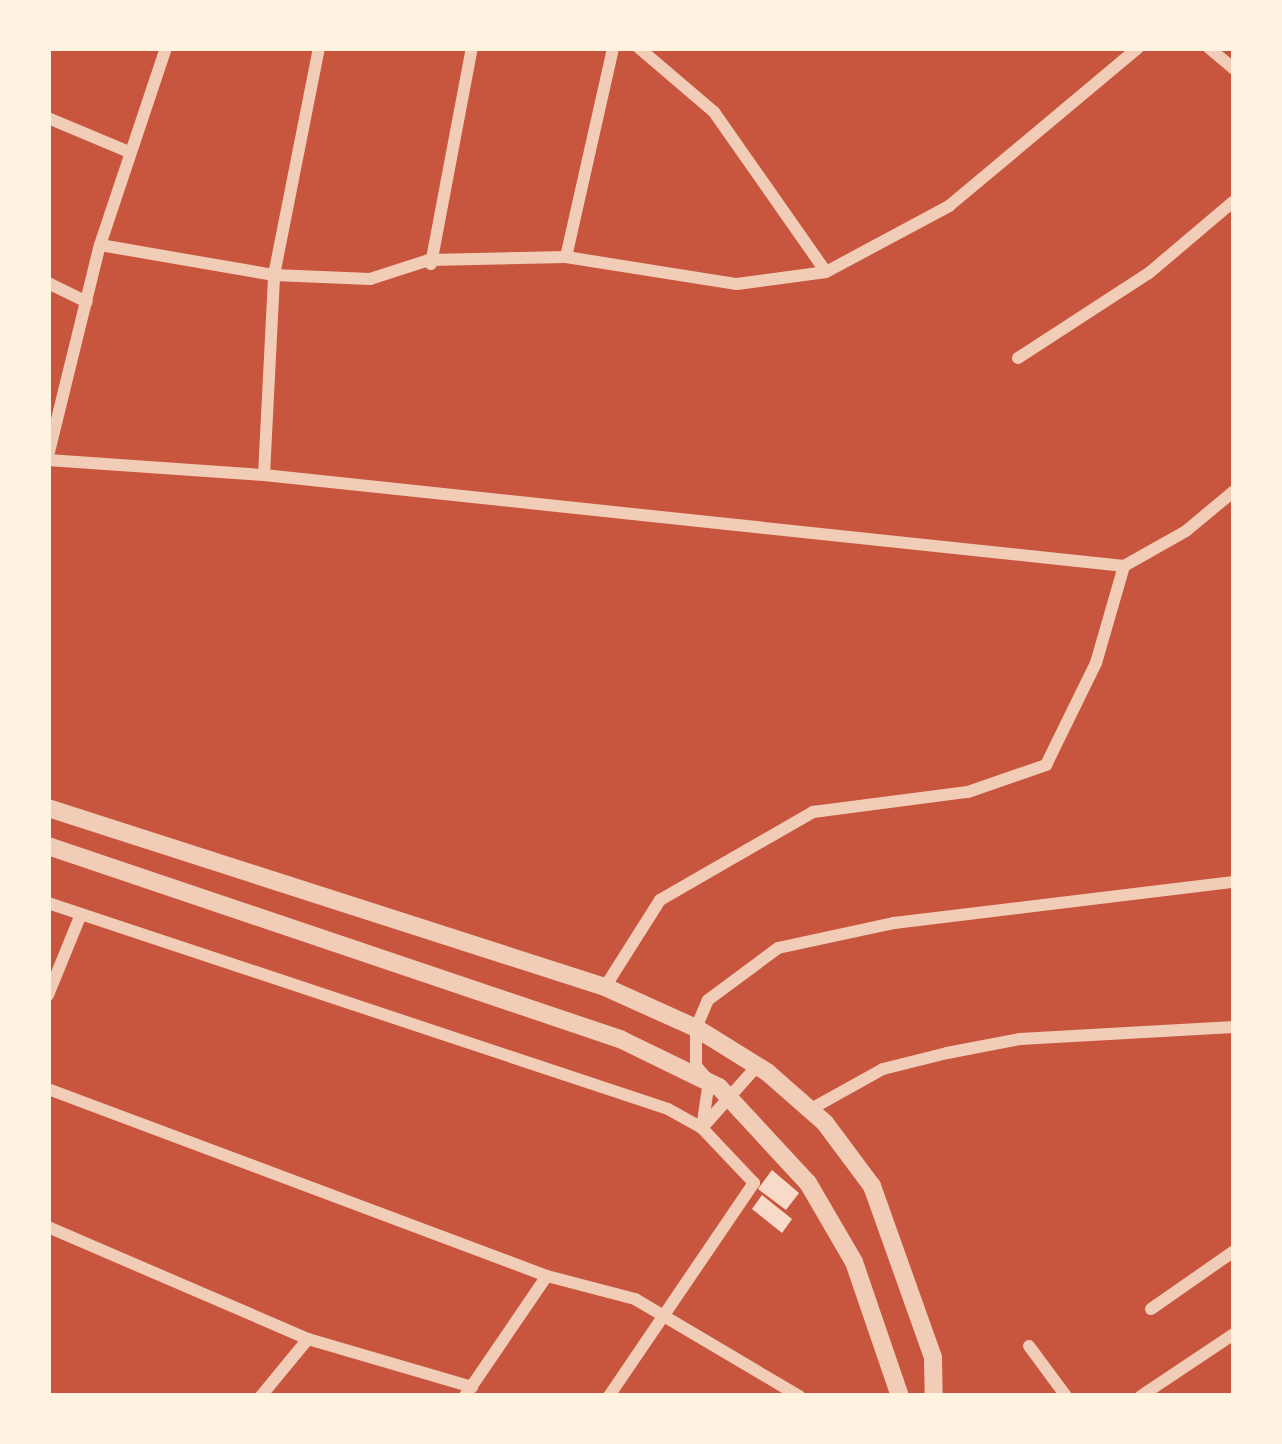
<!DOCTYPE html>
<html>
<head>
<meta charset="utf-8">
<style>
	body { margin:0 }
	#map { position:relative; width:1282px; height:1444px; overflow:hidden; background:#c8553d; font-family:Quicksand,sans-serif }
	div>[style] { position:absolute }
	.building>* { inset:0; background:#f7dbc8 }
	.minor>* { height:12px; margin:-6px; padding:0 6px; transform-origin:6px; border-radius:6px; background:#f1ccb7 }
	.tertiary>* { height:18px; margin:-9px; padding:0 9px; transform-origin:9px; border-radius:9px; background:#f1ccb7 }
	span { translate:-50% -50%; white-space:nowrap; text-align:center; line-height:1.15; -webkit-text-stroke:12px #fff3e0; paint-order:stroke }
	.frame { position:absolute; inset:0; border:51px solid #fff3e0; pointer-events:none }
</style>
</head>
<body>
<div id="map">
	<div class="building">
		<div style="clip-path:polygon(772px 1170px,799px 1193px,786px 1210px,758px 1189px)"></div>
		<div style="clip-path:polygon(762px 1195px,792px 1219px,782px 1233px,752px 1209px)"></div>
	</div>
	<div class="minor">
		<div style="left:639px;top:48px;width:99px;rotate:40.5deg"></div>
		<div style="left:714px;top:112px;width:195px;rotate:55deg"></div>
		<div style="left:1209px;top:48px;width:33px;rotate:40deg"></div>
		<div style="left:48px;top:118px;width:86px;rotate:22.7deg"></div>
		<div style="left:100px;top:245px;width:177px;rotate:9.8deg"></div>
		<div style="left:274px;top:275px;width:96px;rotate:2.4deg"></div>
		<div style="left:370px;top:279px;width:62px;rotate:-17.9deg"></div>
		<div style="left:429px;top:260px;width:137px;rotate:-1.3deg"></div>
		<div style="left:566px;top:257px;width:173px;rotate:9deg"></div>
		<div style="left:737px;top:284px;width:90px;rotate:-7.7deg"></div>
		<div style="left:826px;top:272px;width:140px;rotate:-28.2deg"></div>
		<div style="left:949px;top:206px;width:246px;rotate:-39.9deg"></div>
		<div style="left:566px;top:257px;width:214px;rotate:-77.3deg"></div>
		<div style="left:431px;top:264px;width:220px;rotate:-79.3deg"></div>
		<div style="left:48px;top:283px;width:43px;rotate:26deg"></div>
		<div style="left:1018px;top:358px;width:156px;rotate:-33deg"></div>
		<div style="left:1149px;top:273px;width:111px;rotate:-40.3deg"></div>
		<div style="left:48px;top:456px;width:217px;rotate:-76.2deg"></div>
		<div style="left:100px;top:245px;width:208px;rotate:-71.5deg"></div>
		<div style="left:48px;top:460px;width:217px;rotate:4deg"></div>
		<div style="left:264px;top:475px;width:865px;rotate:6.04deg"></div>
		<div style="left:1124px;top:566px;width:71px;rotate:-29.4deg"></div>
		<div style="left:1186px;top:531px;width:62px;rotate:-39.8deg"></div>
		<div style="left:264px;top:475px;width:200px;rotate:-87.1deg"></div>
		<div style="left:274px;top:275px;width:231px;rotate:-78.8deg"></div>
		<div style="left:48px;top:903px;width:653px;rotate:18.38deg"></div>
		<div style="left:668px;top:1109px;width:39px;rotate:29deg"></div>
		<div style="left:702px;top:1128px;width:83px;rotate:-48.4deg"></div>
		<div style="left:605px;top:987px;width:103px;rotate:-57.7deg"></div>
		<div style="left:660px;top:900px;width:177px;rotate:-29.9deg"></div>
		<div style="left:813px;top:812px;width:156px;rotate:-7.4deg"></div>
		<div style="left:968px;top:792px;width:83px;rotate:-19.1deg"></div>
		<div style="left:1046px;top:765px;width:114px;rotate:-63.9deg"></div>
		<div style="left:1096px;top:663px;width:101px;rotate:-73.9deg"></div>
		<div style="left:48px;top:995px;width:87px;rotate:-67.8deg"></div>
		<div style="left:48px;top:1089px;width:533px;rotate:20.54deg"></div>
		<div style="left:547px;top:1276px;width:91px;rotate:14.6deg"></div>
		<div style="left:635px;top:1299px;width:191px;rotate:30.6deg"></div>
		<div style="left:811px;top:1109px;width:82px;rotate:-29.1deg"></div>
		<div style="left:883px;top:1069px;width:66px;rotate:-14deg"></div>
		<div style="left:947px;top:1053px;width:74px;rotate:-10.9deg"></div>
		<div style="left:1020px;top:1039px;width:214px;rotate:-3.2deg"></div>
		<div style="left:48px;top:1227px;width:283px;rotate:23.3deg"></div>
		<div style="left:308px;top:1339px;width:171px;rotate:16.3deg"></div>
		<div style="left:1151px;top:1309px;width:101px;rotate:-34.9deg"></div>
		<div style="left:1029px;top:1346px;width:62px;rotate:53.5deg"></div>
		<div style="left:261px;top:1396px;width:74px;rotate:-50.5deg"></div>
		<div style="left:465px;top:1396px;width:145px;rotate:-55.7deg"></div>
		<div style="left:609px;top:1396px;width:258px;rotate:-55.8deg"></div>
		<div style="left:754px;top:1183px;width:76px;rotate:-133.4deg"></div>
		<div style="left:702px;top:1128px;width:48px;rotate:-81.5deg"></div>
		<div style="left:709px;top:1081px;width:20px;rotate:-131deg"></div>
		<div style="left:696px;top:1066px;width:38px;rotate:-90deg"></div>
		<div style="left:696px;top:1028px;width:30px;rotate:-67deg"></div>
		<div style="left:708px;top:1000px;width:87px;rotate:-36.6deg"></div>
		<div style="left:778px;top:948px;width:119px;rotate:-12.2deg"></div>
		<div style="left:894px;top:923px;width:342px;rotate:-6.9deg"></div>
		<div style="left:1141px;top:1396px;width:112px;rotate:-33.7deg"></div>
	</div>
	<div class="tertiary">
		<div style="left:48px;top:808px;width:585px;rotate:17.82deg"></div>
		<div style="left:605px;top:987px;width:100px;rotate:24.3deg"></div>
		<div style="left:696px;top:1028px;width:84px;rotate:31.8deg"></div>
		<div style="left:767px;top:1072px;width:77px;rotate:41.3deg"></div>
		<div style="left:825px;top:1123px;width:79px;rotate:53.3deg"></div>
		<div style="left:872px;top:1186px;width:182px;rotate:70.4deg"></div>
		<div style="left:933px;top:1357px;width:39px;rotate:89deg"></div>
		<div style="left:48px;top:846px;width:604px;rotate:18.65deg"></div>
		<div style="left:620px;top:1039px;width:110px;rotate:25.9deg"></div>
		<div style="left:719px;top:1087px;width:131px;rotate:47.2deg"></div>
		<div style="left:808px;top:1183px;width:91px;rotate:59.8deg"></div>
		<div style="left:854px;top:1262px;width:142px;rotate:71.1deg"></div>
	</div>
	<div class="frame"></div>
</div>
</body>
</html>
